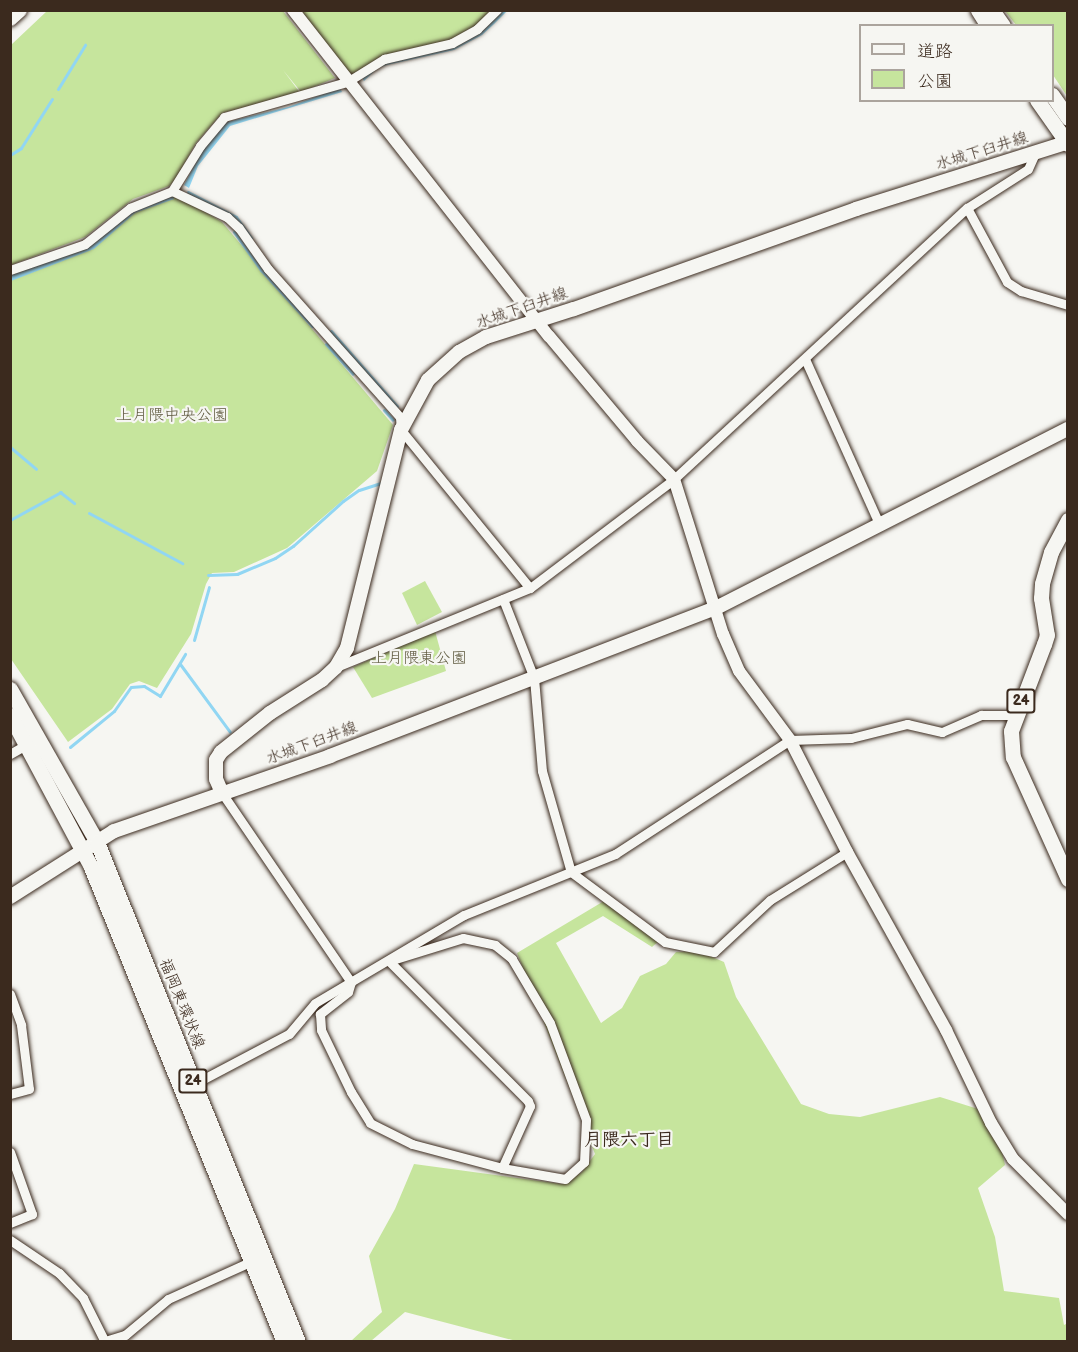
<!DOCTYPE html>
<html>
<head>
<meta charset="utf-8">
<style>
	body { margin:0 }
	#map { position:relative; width:1078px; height:1352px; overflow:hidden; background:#f6f6f2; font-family:"Balsamiq Sans","Klee One",sans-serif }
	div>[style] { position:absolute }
	.green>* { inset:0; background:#c6e59d }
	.water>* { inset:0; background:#91d6f3 }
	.stream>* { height:3px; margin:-1.5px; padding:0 1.5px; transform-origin:1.5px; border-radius:1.5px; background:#91d6f3 }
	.roads { filter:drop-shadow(0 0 2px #3b2a1e) drop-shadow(0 0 2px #3b2a1e) }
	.minor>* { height:9px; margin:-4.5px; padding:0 4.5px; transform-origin:4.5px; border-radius:4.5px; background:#f6f6f2 }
	.tertiary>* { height:12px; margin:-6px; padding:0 6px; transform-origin:6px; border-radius:6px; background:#f6f6f2 }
	.secondary>* { height:14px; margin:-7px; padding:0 7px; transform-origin:7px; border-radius:7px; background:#f6f6f2 }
	.primary>* { height:15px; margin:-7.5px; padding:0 7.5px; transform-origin:7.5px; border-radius:7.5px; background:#f6f6f2 }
	.motorway>* { height:16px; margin:-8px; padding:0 8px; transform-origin:8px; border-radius:8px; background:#f6f6f2 }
	span { translate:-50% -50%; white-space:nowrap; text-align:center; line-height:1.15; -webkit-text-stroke:4.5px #f6f6f2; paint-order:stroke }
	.shield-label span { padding:2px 4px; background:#f6f6f2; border:2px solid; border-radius:4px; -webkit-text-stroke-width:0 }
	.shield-label { font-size:15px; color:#3b2a1e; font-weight:700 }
	.street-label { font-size:16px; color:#3b2a1e }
	.park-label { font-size:16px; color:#5e593e }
	.neighbourhood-label { font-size:18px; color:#3b2a1e; font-weight:700 }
	.frame { position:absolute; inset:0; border:12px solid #3b2a1e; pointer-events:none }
	.legend { position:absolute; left:859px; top:24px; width:195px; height:78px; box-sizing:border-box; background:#f6f6f2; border:2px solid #aba49d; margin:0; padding:8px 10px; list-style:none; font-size:18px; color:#3b2a1e }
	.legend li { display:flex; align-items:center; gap:12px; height:30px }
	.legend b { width:30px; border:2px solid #aba49d }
</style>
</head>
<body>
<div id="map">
	<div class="green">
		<div style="clip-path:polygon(47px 11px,283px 11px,335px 78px,301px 92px,283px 70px,301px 94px,222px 113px,196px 143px,175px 180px,169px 186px,133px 199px,85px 237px,11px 265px,11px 45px)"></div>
		<div style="clip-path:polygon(300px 11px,494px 11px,464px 35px,352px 76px)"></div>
		<div style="clip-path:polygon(1005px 11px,1067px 11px,1067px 96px,1053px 75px,1052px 26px,1016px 25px)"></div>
		<div style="clip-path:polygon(173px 193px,222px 222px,393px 425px,377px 471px,287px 548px,234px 572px,212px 573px,206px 584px,191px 634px,157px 688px,139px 681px,130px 684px,112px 709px,68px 742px,11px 659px,11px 274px,73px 251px,131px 209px)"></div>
		<div style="clip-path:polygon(425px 581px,442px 612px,417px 625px,402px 593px)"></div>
		<div style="clip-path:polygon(435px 631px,446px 671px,372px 698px,353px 667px)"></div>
		<div style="clip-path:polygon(604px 901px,659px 941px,652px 947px,603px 916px,556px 943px,601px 1023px,622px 1008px,640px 976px,666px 964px,676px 952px,698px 951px,724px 962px,736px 997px,801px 1104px,829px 1114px,860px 1117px,940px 1097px,994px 1114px,1005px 1165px,978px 1188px,995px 1237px,1004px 1291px,1059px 1298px,1064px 1325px,1068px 1323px,1067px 1342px,520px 1342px,405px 1312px,371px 1341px,350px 1342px,382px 1312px,369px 1256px,395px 1209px,414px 1164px,562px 1184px,582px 1172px,595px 1154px,517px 953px)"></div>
	</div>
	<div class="water">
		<div style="clip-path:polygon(500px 11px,507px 11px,494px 24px,482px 35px,454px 50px,387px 65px,378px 68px,364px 81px,361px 76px,377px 65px,429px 53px)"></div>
		<div style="clip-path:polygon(340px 88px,342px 92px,230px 126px,198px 166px,189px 188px,184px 185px,203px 149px,227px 122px,288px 107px)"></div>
		<div style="clip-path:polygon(173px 195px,174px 199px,135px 213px,94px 249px,11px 281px,11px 275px,91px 245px,133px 209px)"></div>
	</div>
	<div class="stream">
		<div style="left:58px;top:89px;width:52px;rotate:-58.5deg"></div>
		<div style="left:10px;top:155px;width:13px;rotate:-32deg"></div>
		<div style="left:21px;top:148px;width:58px;rotate:-57.7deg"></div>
		<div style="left:188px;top:192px;width:54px;rotate:27.5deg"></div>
		<div style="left:236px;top:217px;width:26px;rotate:54deg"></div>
		<div style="left:234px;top:232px;width:47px;rotate:54.6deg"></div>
		<div style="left:261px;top:270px;width:76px;rotate:47.7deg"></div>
		<div style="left:331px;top:331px;width:100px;rotate:48.7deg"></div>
		<div style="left:326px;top:344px;width:40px;rotate:48deg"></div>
		<div style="left:384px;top:410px;width:13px;rotate:48deg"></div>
		<div style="left:10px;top:447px;width:34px;rotate:40deg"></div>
		<div style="left:60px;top:492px;width:18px;rotate:38deg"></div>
		<div style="left:89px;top:513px;width:106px;rotate:28.3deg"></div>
		<div style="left:10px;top:520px;width:58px;rotate:-28.8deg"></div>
		<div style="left:208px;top:575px;width:29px;rotate:-2deg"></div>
		<div style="left:237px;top:574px;width:41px;rotate:-22.8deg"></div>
		<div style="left:275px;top:558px;width:22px;rotate:-34deg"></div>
		<div style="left:293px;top:546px;width:67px;rotate:-42deg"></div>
		<div style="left:343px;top:501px;width:19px;rotate:-35deg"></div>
		<div style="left:359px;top:490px;width:22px;rotate:-18deg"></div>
		<div style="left:194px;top:640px;width:55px;rotate:-74.2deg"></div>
		<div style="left:180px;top:664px;width:84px;rotate:53.7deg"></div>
		<div style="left:70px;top:747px;width:57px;rotate:-39.3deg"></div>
		<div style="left:114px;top:711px;width:29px;rotate:-55deg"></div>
		<div style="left:131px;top:687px;width:13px;rotate:-4deg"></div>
		<div style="left:144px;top:686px;width:19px;rotate:32deg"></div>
		<div style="left:160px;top:696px;width:49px;rotate:-59.2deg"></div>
	</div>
	<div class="roads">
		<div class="minor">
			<div style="left:172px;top:191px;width:61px;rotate:25.3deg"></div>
			<div style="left:227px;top:217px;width:16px;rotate:43deg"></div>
			<div style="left:239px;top:228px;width:50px;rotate:54.7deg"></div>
			<div style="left:268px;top:269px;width:198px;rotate:48.3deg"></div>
			<div style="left:400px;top:417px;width:13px;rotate:86deg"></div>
			<div style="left:401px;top:430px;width:204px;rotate:50.8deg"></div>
			<div style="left:967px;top:208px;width:84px;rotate:61.6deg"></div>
			<div style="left:1007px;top:282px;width:17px;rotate:33deg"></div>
			<div style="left:1021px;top:291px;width:49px;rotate:16.6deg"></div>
			<div style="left:10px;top:270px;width:79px;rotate:-19.1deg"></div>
			<div style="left:85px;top:244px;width:58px;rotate:-38.7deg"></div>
			<div style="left:130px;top:208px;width:45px;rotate:-22deg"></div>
			<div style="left:172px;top:191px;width:53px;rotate:-58.1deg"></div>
			<div style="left:200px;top:146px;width:38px;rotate:-50deg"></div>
			<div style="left:224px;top:117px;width:128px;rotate:-15.9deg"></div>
			<div style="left:347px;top:82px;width:44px;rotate:-31.9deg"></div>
			<div style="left:384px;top:59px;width:70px;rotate:-13.2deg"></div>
			<div style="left:452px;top:43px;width:29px;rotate:-29deg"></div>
			<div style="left:477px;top:29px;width:28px;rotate:-44deg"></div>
			<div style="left:805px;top:359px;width:183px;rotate:65.8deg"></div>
			<div style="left:503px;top:599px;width:85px;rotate:68.6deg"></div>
			<div style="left:534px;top:678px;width:93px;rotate:85.1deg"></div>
			<div style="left:542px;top:771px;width:105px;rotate:74deg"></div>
			<div style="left:571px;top:872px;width:117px;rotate:36.7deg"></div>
			<div style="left:665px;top:942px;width:50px;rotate:11.5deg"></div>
			<div style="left:714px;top:952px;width:76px;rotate:-42.9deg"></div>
			<div style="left:770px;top:900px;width:91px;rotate:-31.9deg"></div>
			<div style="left:336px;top:667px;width:209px;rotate:-22.2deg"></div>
			<div style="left:530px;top:588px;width:181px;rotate:-37.1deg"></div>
			<div style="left:674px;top:479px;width:399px;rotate:-42.8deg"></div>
			<div style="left:967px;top:208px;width:72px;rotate:-32.6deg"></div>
			<div style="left:1028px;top:169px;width:17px;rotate:-66deg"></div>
			<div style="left:10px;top:754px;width:20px;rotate:-30deg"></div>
			<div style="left:222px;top:793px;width:229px;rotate:55.7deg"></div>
			<div style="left:351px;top:982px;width:10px;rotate:107deg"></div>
			<div style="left:348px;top:992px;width:36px;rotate:142deg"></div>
			<div style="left:320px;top:1014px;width:16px;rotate:86deg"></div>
			<div style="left:321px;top:1030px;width:69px;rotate:64.2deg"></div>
			<div style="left:351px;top:1092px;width:36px;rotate:58deg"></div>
			<div style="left:370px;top:1123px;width:47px;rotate:26.6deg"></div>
			<div style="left:412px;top:1144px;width:93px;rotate:14.9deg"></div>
			<div style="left:463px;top:938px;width:33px;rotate:12deg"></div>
			<div style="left:495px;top:945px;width:22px;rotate:39deg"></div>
			<div style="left:512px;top:959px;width:74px;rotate:59.3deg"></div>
			<div style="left:550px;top:1023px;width:103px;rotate:69.6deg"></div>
			<div style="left:586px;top:1120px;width:42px;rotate:92.7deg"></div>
			<div style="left:584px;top:1162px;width:25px;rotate:138deg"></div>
			<div style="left:565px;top:1179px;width:64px;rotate:-170.1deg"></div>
			<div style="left:502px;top:1168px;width:68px;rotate:-65.7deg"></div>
			<div style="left:530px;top:1106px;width:5px;rotate:-112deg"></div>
			<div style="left:528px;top:1101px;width:197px;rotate:-134.8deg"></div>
			<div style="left:389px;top:961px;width:77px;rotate:-17.3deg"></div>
			<div style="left:10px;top:994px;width:33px;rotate:70deg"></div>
			<div style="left:21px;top:1025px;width:64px;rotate:82.9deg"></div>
			<div style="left:29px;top:1089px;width:20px;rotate:165deg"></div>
			<div style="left:194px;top:1084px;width:107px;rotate:-27.8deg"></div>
			<div style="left:289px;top:1034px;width:40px;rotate:-50deg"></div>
			<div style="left:315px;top:1003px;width:173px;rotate:-30.6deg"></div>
			<div style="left:464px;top:915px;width:163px;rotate:-22deg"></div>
			<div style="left:615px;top:854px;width:209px;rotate:-33.1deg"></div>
			<div style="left:790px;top:740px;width:61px;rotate:-1.9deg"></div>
			<div style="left:851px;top:738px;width:58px;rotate:-14deg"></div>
			<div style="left:907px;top:724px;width:36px;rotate:13deg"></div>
			<div style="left:942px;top:732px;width:43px;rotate:-23.6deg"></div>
			<div style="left:981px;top:715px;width:34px"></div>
			<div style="left:10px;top:1152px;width:66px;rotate:70.5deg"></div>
			<div style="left:32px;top:1214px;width:24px;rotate:158deg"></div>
			<div style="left:10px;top:1240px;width:59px;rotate:34deg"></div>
			<div style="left:59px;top:1273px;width:35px;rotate:46deg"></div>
			<div style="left:83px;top:1298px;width:49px;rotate:63.4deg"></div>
			<div style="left:105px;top:1341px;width:21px;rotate:-17deg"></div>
			<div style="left:125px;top:1335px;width:56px;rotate:-39.9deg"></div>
			<div style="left:168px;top:1299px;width:92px;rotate:-24.3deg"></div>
		</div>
		<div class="tertiary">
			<div style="left:293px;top:10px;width:415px;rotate:51.9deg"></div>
			<div style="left:549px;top:336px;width:137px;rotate:50deg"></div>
			<div style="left:637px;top:441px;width:53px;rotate:45.8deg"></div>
			<div style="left:674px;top:479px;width:163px;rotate:72.5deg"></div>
			<div style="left:723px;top:634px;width:40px;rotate:66.6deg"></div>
			<div style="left:739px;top:671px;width:86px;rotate:53.5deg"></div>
			<div style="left:790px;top:740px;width:126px;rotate:63deg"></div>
			<div style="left:847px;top:852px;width:204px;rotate:60.9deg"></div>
			<div style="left:946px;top:1030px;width:103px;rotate:64.2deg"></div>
			<div style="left:991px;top:1123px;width:42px;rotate:58.6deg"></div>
			<div style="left:1013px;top:1159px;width:78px;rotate:45deg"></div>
		</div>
		<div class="secondary">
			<div style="left:222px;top:793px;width:15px;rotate:-113deg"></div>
			<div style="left:216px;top:779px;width:19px;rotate:-90deg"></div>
			<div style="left:216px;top:760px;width:9px;rotate:-58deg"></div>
			<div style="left:221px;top:752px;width:63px;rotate:-38.5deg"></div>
			<div style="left:270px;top:713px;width:62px;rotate:-32.4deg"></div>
			<div style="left:322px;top:680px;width:19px;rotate:-43deg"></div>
			<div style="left:336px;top:667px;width:22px;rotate:-60deg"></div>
			<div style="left:347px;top:648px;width:225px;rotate:-76.1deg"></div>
			<div style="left:401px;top:430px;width:57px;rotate:-61.6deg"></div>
			<div style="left:428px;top:380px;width:42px;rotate:-42.1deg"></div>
			<div style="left:459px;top:352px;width:31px;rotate:-29deg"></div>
			<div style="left:486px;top:337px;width:92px;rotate:-17.7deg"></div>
			<div style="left:574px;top:309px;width:299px;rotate:-19.5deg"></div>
			<div style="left:856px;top:209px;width:222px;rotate:-17.5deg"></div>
			<div style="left:10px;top:897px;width:123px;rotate:-32.4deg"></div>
			<div style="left:114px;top:831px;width:229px;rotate:-19.1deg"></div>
			<div style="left:330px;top:756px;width:413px;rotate:-21deg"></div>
			<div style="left:716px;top:608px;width:395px;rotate:-27deg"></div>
		</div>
		<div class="primary">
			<div style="left:978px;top:10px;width:19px;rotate:58deg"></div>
			<div style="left:992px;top:10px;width:19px;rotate:55deg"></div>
			<div style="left:1052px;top:95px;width:28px;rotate:55deg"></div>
			<div style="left:1037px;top:100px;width:54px;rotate:54.8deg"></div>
			<div style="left:1068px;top:520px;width:36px;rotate:118deg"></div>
			<div style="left:1051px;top:552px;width:33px;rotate:106deg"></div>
			<div style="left:1042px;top:584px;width:14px;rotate:94deg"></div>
			<div style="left:1041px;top:598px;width:37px;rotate:81deg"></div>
			<div style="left:1047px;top:635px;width:9px;rotate:108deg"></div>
			<div style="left:1044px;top:644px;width:93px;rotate:110.8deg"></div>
			<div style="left:1011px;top:731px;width:26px;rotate:86deg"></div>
			<div style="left:1013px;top:757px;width:134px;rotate:65.7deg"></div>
			<div style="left:10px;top:689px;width:176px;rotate:60.4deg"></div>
			<div style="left:97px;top:842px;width:539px;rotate:68.1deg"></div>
			<div style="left:10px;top:715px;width:172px;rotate:61.9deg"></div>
			<div style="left:91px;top:867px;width:513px;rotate:67.89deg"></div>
		</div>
		<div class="motorway">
			<div style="left:10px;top:18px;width:12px;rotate:-42deg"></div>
		</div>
	</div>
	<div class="shield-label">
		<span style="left:1021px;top:701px">24</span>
		<span style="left:193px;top:1081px">24</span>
	</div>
	<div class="street-label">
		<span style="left:982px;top:152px;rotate:-17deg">水城下臼井線</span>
		<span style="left:522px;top:309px;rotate:-19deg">水城下臼井線</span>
		<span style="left:312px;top:744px;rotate:-20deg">水城下臼井線</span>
		<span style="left:181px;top:1004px;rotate:68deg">福岡東環状線</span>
	</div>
	<div class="park-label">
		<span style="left:172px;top:416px">上月隈中央公園</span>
		<span style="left:419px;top:659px">上月隈東公園</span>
	</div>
	<div class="neighbourhood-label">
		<span style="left:629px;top:1140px">月隈六丁目</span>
	</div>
	<div class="frame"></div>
	<ul class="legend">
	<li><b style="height:8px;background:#f6f6f2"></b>道路</li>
	<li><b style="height:16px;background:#c6e59d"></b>公園</li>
	</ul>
</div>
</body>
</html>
